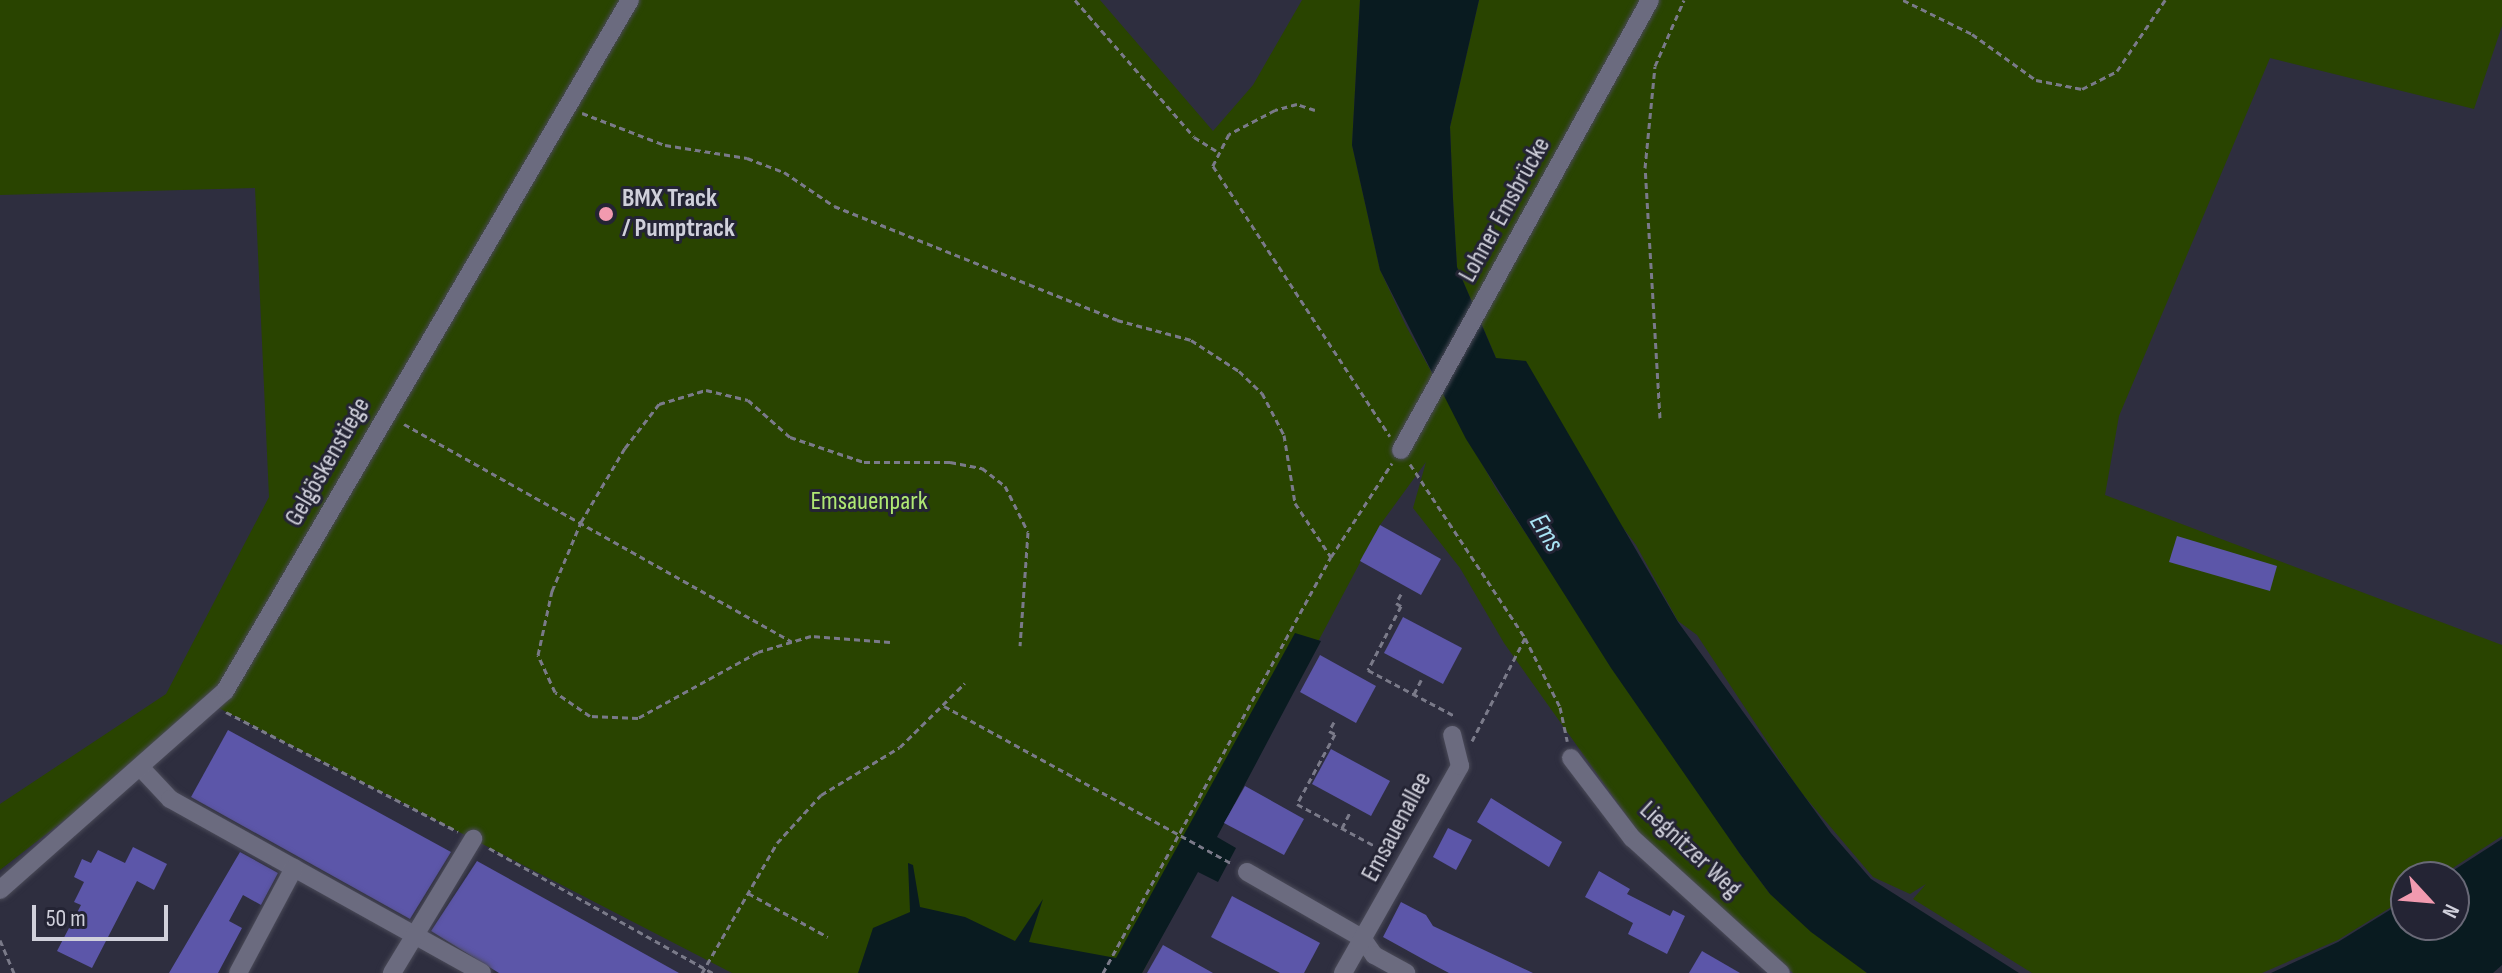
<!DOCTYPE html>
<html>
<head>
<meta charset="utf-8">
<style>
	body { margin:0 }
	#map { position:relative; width:2502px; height:973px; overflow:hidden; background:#2e2e3f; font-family:"Sofia Sans Condensed",sans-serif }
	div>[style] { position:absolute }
	.green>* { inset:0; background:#294400 }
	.water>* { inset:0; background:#091b20 }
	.building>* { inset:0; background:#5c56a9 }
	.path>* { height:3px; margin-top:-1.5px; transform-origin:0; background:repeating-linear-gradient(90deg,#7a7a89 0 6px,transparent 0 10px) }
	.roads { filter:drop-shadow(0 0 2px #4a4a58) drop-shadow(0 0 2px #4a4a58) }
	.minor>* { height:18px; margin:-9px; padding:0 9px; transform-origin:9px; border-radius:9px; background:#6b6b7f }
	.dots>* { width:22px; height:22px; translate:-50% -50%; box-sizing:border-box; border:4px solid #242434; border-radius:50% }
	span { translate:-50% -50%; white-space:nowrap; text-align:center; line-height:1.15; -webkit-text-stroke:6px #242434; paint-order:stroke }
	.poi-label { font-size:26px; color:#d0d0db; font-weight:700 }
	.left { translate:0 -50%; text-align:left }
	.street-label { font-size:26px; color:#d0d0db }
	.park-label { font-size:26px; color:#afe873 }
	.water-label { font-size:28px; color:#a9e3f4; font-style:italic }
	.north { position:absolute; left:2390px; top:861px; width:80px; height:80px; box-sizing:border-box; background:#242434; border:2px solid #696977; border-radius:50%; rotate:116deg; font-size:22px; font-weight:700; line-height:32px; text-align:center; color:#d0d0db }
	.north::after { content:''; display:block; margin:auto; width:28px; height:36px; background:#f29aaf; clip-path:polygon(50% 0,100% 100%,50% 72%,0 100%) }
	.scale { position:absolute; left:32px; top:905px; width:136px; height:36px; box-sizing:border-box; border:4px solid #d0d0db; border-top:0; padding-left:10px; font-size:24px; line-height:28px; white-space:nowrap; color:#d0d0db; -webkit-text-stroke:6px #242434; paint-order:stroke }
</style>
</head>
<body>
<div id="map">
	<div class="green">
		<div style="clip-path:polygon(0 0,1100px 0,1213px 131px,1253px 85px,1302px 0,1360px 0,1352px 145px,1380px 270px,1406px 326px,1496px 489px,1740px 854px,1770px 894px,1867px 973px,1793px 973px,1644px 840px,1504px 643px,1460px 568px,1413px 508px,1426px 462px,1380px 525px,1142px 973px,732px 973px,213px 705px,0 870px,0 804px,166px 694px,269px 497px,255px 188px,0 195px)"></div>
		<div style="clip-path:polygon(1479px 0,2502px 0,2502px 26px,2474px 109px,2270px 58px,2119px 416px,2105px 495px,2502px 645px,2502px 836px,2439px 877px,2406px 877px,2406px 898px,2338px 940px,2262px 973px,2032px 973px,1913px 899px,1926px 884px,1910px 894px,1873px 877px,1800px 791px,1697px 635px,1678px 621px,1636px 545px,1496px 358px,1457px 267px,1453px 199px,1450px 127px)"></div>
	</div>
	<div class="water">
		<div style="clip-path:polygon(1360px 0,1479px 0,1450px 127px,1453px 199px,1457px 267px,1496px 358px,1526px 361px,1678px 622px,1831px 833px,1871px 879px,2019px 973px,1867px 973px,1811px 932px,1770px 894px,1740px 854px,1611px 668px,1466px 439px,1380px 270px,1352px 145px)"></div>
		<div style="clip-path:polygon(1295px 633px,1321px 641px,1217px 837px,1236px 848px,1218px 882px,1198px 872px,1142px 973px,858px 973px,873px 928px,910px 912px,908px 863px,913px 865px,920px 907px,965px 917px,1015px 941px,1043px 899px,1029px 942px,1116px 958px)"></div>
		<div style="clip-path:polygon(2502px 839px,2502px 965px,2493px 973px,2271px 973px,2338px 942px,2406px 900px,2406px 925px,2454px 925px,2454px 877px,2443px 877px)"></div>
	</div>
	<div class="building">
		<div style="clip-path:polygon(1380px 525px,1441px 559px,1421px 595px,1360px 561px)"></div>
		<div style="clip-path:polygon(2177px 536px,2277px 566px,2270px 591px,2169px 562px)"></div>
		<div style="clip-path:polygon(1403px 617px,1462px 648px,1443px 684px,1384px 653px)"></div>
		<div style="clip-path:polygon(1320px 655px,1376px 686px,1356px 723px,1300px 692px)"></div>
		<div style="clip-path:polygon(228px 730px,451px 852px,410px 919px,191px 797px)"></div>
		<div style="clip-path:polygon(1331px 749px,1390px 781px,1371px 816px,1312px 784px)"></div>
		<div style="clip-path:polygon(1245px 786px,1304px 819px,1284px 855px,1224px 823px)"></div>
		<div style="clip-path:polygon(1491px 798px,1562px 842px,1549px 867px,1477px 822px)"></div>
		<div style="clip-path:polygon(1448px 828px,1472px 840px,1456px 870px,1433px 857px)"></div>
		<div style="clip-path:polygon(133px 847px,167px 864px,154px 890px,137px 881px,92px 968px,57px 951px,81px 905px,74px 902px,84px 882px,74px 877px,82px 859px,91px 863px,98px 850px,125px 863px)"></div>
		<div style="clip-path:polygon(240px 852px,278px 873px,261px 905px,243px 895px,229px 921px,242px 928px,218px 973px,169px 973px)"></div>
		<div style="clip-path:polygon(477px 861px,634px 948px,679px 973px,499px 973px,431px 931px)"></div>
		<div style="clip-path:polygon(1599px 871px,1630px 889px,1627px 894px,1670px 916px,1673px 910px,1685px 916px,1667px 954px,1628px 934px,1633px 923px,1585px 897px)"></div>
		<div style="clip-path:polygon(1232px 896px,1320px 943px,1304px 973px,1280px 973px,1211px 937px)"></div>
		<div style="clip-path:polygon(1401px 902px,1426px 915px,1433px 926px,1533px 973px,1449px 973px,1430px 963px,1383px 937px)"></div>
		<div style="clip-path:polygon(1163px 945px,1213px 973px,1147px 973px)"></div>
		<div style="clip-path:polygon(1702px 951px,1740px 973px,1689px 973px)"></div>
	</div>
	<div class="path">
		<div style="left:1075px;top:0;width:181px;rotate:49deg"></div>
		<div style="left:1194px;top:137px;width:26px;rotate:32deg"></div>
		<div style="left:1903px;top:0;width:77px;rotate:26.2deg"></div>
		<div style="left:1972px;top:34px;width:79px;rotate:35.7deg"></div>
		<div style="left:2036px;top:80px;width:47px;rotate:11.1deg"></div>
		<div style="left:2082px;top:89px;width:39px;rotate:-27deg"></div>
		<div style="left:2117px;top:71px;width:86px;rotate:-55.9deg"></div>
		<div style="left:1315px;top:110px;width:19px;rotate:-162deg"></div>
		<div style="left:1297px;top:104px;width:23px;rotate:165deg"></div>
		<div style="left:1275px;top:110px;width:52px;rotate:152.4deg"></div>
		<div style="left:1229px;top:134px;width:36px;rotate:117deg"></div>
		<div style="left:1213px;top:166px;width:323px;rotate:56.8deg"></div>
		<div style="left:582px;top:113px;width:89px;rotate:21.1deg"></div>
		<div style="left:665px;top:145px;width:83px;rotate:9deg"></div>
		<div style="left:747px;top:158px;width:40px;rotate:21deg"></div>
		<div style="left:784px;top:172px;width:60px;rotate:34.2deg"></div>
		<div style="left:834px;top:206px;width:305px;rotate:21.9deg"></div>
		<div style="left:1117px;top:320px;width:77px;rotate:15.1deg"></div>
		<div style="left:1191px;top:340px;width:57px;rotate:32.9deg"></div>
		<div style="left:1239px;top:371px;width:32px;rotate:44deg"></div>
		<div style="left:1262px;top:393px;width:47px;rotate:62.4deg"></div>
		<div style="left:1284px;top:435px;width:69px;rotate:80.8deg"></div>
		<div style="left:1295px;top:503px;width:65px;rotate:56.3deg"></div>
		<div style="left:1660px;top:418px;width:250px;rotate:-93.4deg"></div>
		<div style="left:1645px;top:168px;width:102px;rotate:-84.4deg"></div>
		<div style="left:1655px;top:66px;width:72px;rotate:-66.3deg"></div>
		<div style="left:404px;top:424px;width:444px;rotate:29.3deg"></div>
		<div style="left:1410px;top:464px;width:209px;rotate:56.5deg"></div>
		<div style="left:1525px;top:638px;width:77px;rotate:63.1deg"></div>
		<div style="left:1560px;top:707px;width:35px;rotate:78deg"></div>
		<div style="left:1401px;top:594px;width:10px;rotate:119deg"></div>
		<div style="left:1396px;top:603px;width:6px;rotate:31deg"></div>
		<div style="left:1401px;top:606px;width:72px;rotate:117.3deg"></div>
		<div style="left:1368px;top:670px;width:98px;rotate:27.9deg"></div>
		<div style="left:890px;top:642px;width:79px;rotate:-175.7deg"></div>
		<div style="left:811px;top:636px;width:55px;rotate:163.2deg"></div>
		<div style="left:758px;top:652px;width:137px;rotate:151.2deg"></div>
		<div style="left:638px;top:718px;width:48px;rotate:-177.6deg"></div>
		<div style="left:590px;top:716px;width:42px;rotate:-145.6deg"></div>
		<div style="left:555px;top:692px;width:41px;rotate:-114.7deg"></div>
		<div style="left:538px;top:655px;width:66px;rotate:-77.7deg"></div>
		<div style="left:552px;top:591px;width:75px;rotate:-67.2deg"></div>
		<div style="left:581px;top:522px;width:86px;rotate:-59.3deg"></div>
		<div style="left:625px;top:448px;width:56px;rotate:-52.3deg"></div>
		<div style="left:659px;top:404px;width:49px;rotate:-16.6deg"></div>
		<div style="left:706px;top:390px;width:43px;rotate:13.4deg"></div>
		<div style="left:748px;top:400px;width:56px;rotate:41.4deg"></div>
		<div style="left:790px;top:437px;width:78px;rotate:18.7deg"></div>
		<div style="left:864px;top:462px;width:86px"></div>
		<div style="left:950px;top:462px;width:33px;rotate:11deg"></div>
		<div style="left:982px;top:468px;width:29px;rotate:38deg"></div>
		<div style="left:1005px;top:486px;width:51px;rotate:63.4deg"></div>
		<div style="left:1028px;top:532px;width:114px;rotate:94deg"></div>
		<div style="left:1414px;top:694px;width:16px;rotate:-63deg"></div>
		<div style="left:944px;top:706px;width:328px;rotate:28.7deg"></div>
		<div style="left:226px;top:712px;width:261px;rotate:27.3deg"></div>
		<div style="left:1334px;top:722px;width:10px;rotate:119deg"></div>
		<div style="left:1329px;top:731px;width:7px;rotate:27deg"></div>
		<div style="left:1335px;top:734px;width:80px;rotate:118.5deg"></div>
		<div style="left:1297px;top:804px;width:106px;rotate:28.3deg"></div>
		<div style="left:1472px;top:741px;width:116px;rotate:-62.8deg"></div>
		<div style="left:1342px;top:828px;width:18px;rotate:-63deg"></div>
		<div style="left:489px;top:848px;width:257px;rotate:29.2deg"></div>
		<div style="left:748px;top:893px;width:91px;rotate:28.8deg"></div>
		<div style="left:0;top:940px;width:36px;rotate:67deg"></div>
		<div style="left:702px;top:973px;width:150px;rotate:-60deg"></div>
		<div style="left:777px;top:843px;width:65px;rotate:-47.5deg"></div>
		<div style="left:821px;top:795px;width:92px;rotate:-31.3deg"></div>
		<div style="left:900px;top:747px;width:91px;rotate:-44.6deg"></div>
		<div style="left:1103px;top:973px;width:474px;rotate:-61.3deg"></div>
		<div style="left:1331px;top:557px;width:112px;rotate:-57deg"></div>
	</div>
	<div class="roads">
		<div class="minor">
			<div style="left:1401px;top:450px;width:514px;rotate:-61.04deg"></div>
			<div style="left:1571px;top:758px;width:101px;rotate:52.7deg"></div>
			<div style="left:1632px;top:838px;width:201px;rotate:42.2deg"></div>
			<div style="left:140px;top:767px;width:44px;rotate:46.8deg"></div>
			<div style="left:170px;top:799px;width:357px;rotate:29.1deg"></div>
			<div style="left:1247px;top:872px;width:133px;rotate:29.9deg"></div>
			<div style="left:1362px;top:938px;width:21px;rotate:55deg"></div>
			<div style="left:1374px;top:955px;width:37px;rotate:29deg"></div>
			<div style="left:0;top:890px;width:300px;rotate:-41.5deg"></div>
			<div style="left:225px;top:691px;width:801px;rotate:-59.63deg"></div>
			<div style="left:238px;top:973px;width:119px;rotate:-61.9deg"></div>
			<div style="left:392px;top:973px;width:157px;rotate:-58.8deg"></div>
			<div style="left:1343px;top:973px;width:238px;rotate:-60.5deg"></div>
			<div style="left:1460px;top:766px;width:32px;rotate:-104deg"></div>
		</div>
	</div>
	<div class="dots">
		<div style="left:606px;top:214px;background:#f29aaf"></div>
	</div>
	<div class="poi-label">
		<span class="left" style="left:622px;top:214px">BMX Track<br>/ Pumptrack</span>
	</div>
	<div class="street-label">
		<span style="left:1505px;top:210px;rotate:-61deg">Lohner Emsbrücke</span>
		<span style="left:328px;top:462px;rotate:-60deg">Gelgöskenstiege</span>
		<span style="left:1397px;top:827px;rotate:-62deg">Emsauenallee</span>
		<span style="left:1690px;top:850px;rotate:43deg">Liegnitzer Weg</span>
	</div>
	<div class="park-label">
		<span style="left:869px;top:502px">Emsauenpark</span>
	</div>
	<div class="water-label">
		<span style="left:1546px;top:533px;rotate:58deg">Ems</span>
	</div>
	<div class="north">N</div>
	<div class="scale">50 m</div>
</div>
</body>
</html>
